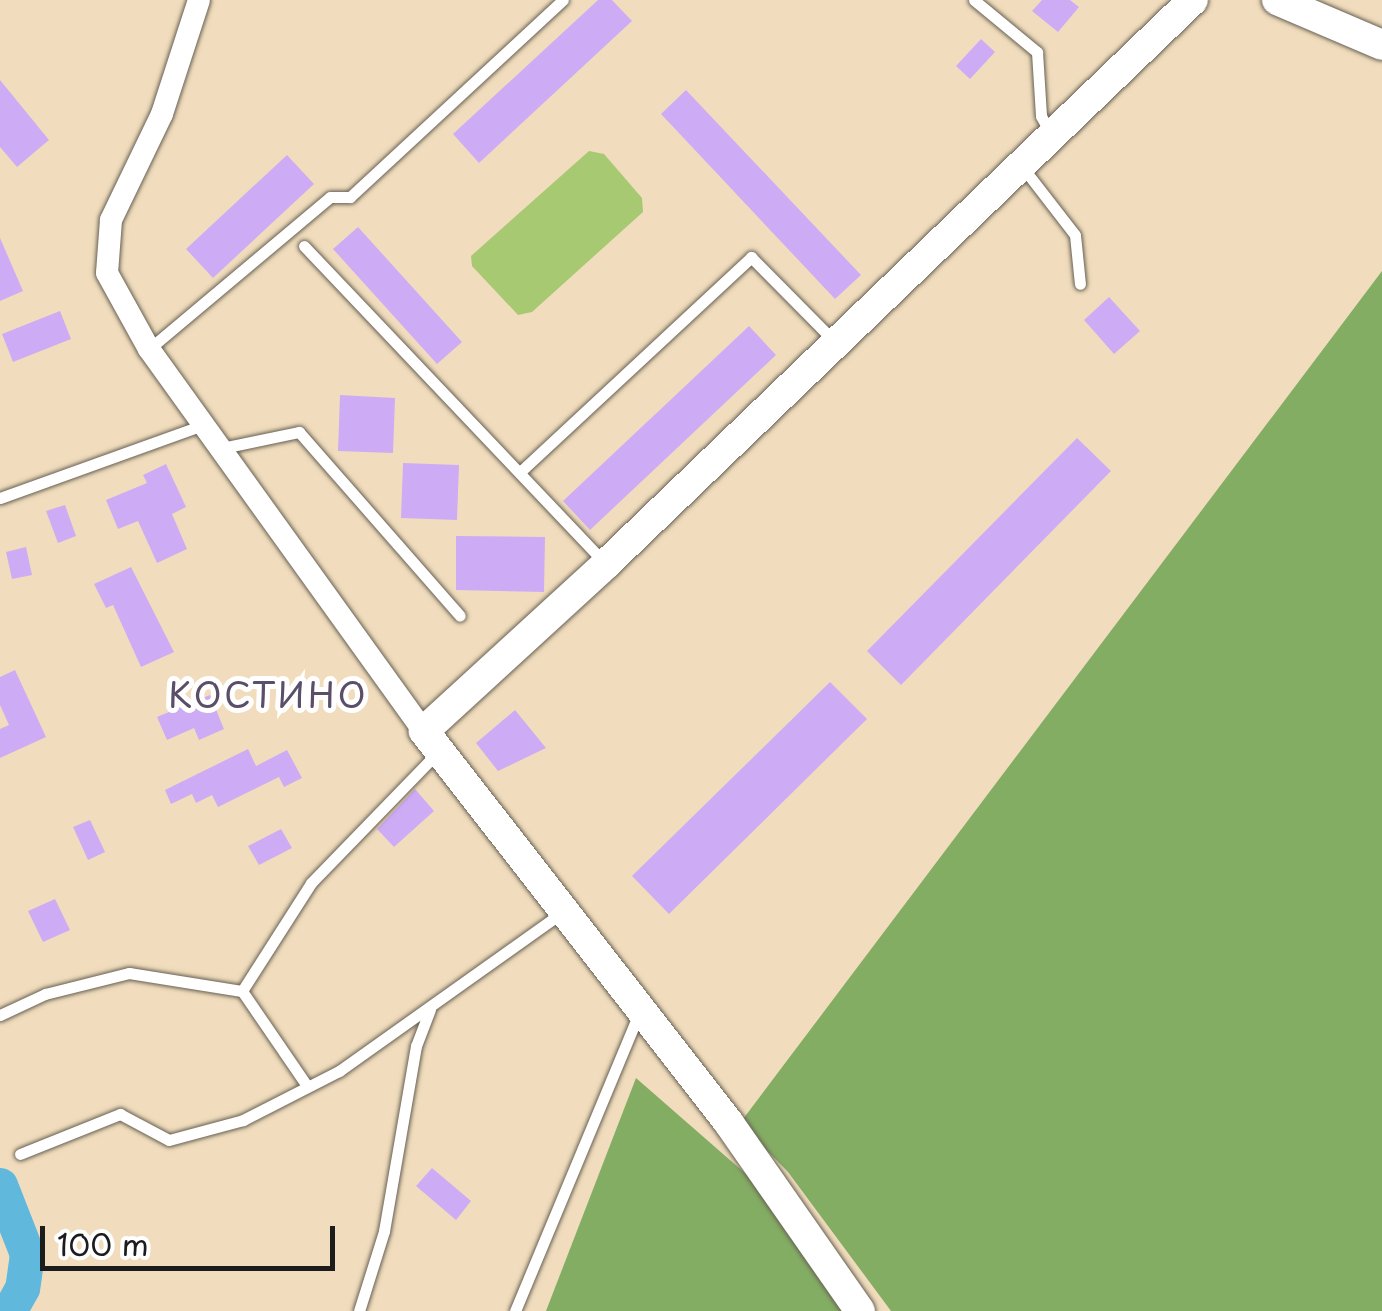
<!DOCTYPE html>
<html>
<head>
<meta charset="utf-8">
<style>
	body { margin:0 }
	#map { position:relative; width:1382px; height:1311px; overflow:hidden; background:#f1ddbd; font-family:"Playpen Sans",sans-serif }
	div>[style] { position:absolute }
	.green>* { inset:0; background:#a6c972 }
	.forest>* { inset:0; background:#84ad64 }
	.river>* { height:35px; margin:-17.5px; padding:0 17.5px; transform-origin:17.5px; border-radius:17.5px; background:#60b9dd }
	.building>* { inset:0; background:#cdacf5 }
	.roads { filter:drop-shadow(0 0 2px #676054) drop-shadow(0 0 2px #676054) }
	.service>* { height:11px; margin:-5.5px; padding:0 5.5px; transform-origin:5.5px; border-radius:5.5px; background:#fff }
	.minor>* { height:22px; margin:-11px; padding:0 11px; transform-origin:11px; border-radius:11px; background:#fff }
	.tertiary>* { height:30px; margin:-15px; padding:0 15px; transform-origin:15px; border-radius:15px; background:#fff }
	span { translate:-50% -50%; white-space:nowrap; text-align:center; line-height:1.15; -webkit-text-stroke:10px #fff; paint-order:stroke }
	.quarter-label { font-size:35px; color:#5a4e68; letter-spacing:2.5px }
	.scale { position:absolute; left:40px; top:1226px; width:295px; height:45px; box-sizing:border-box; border:5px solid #1c1c1c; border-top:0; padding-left:12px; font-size:30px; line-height:35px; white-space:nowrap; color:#1c1c1c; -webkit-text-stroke:8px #fff; paint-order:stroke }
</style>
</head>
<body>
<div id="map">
	<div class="green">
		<div style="clip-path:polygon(589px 151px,604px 154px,642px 198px,643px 212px,532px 312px,518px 315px,472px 266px,471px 256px)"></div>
	</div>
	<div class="forest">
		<div style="clip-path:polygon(1382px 271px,1382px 1311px,891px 1311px,788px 1172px,740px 1123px)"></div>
		<div style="clip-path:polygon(636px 1078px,769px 1194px,848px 1311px,546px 1311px)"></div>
	</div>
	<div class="river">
		<div style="left:0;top:1185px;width:74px;rotate:68.6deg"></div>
		<div style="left:27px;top:1254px;width:34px;rotate:98deg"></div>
		<div style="left:22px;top:1288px;width:26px;rotate:119deg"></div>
	</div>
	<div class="building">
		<div style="clip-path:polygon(598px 0,612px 0,632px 21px,479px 163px,453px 134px)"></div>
		<div style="clip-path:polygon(1042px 0,1070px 0,1079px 7px,1058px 32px,1032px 11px)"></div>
		<div style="clip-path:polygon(981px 39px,995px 52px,970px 79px,956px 66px)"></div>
		<div style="clip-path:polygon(0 80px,49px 140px,17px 167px,0 147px)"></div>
		<div style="clip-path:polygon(686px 90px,861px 275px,835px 299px,661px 114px)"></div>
		<div style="clip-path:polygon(287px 155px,314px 184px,213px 278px,186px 249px)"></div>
		<div style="clip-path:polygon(358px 227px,462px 342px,437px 364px,333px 249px)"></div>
		<div style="clip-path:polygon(0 238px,23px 291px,0 301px)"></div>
		<div style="clip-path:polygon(1109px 297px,1140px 331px,1114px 354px,1084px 320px)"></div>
		<div style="clip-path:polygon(60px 311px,71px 339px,13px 362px,2px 334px)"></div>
		<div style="clip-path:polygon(749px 326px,776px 355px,590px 530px,563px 501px)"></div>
		<div style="clip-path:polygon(340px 395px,395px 398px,393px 453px,338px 451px)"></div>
		<div style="clip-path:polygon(1077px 438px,1111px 471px,901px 685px,867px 651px)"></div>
		<div style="clip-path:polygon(403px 463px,459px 465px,457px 520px,401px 518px)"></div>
		<div style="clip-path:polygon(166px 464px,186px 507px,172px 514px,187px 549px,157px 563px,138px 521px,118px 529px,106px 500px,147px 483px,143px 475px)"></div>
		<div style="clip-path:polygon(65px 505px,76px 536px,58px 543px,46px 511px)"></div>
		<div style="clip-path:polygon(456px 536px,545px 537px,544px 592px,456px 590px)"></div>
		<div style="clip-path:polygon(26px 547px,32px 575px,12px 579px,6px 552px)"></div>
		<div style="clip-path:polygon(131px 567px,174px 652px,141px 667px,113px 605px,106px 608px,94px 584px)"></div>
		<div style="clip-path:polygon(15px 670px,46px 737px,0 758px,0 729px,9px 725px,0 705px,0 677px)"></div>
		<div style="clip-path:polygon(830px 682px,867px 719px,669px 914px,632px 876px)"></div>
		<div style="clip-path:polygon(210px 695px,224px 729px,199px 740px,194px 728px,167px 740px,157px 717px)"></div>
		<div style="clip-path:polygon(515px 710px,546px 748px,498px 771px,476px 743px)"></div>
		<div style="clip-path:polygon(248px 749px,256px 766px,287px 750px,302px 778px,284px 787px,279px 777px,218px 807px,212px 795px,196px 803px,192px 794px,171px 804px,165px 790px)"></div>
		<div style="clip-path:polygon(415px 789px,434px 811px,394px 847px,377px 829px)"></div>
		<div style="clip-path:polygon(90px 820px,105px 852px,88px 860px,73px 827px)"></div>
		<div style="clip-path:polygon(281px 829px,292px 848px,259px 865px,248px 846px)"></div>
		<div style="clip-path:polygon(55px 899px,70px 930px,43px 942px,28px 911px)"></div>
		<div style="clip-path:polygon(432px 1168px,471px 1201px,456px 1220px,416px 1186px)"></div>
	</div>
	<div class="roads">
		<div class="service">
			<div style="left:974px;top:0;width:82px;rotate:39.5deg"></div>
			<div style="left:1037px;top:52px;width:64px;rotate:86.4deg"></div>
			<div style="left:1041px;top:116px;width:18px;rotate:61deg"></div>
			<div style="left:1024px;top:169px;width:83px;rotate:52.3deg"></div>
			<div style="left:1075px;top:235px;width:49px;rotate:84.2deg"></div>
			<div style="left:304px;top:246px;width:434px;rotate:46.5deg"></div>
			<div style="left:149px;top:349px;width:236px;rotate:-40deg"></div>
			<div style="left:330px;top:197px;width:20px"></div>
			<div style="left:350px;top:197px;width:290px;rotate:-42.8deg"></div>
			<div style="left:222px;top:448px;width:79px;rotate:-11.7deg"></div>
			<div style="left:299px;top:432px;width:244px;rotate:48.8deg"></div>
			<div style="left:520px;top:472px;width:316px;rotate:-42.9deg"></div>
			<div style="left:751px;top:257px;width:118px;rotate:45.3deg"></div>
			<div style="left:0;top:498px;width:216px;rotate:-19.8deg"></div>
			<div style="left:242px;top:991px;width:115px;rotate:55.6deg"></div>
			<div style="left:0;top:1015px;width:50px;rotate:-25deg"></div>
			<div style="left:45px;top:994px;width:87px;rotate:-14deg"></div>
			<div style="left:129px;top:973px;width:114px;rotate:9.1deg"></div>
			<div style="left:242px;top:991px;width:128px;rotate:-57.4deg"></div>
			<div style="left:311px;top:883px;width:182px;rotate:-45.9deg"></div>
			<div style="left:20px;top:1154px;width:108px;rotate:-21.8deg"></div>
			<div style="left:120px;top:1114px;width:55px;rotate:28deg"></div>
			<div style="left:169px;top:1140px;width:77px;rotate:-15.1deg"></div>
			<div style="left:243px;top:1120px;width:108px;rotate:-27deg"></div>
			<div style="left:339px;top:1071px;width:272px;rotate:-35.4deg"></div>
			<div style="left:359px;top:1311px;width:84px;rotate:-72.6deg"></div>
			<div style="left:384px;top:1231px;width:188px;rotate:-80.2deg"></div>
			<div style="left:416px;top:1046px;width:39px;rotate:-69deg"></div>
			<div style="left:515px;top:1311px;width:321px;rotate:-67.4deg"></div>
		</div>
		<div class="minor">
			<div style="left:199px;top:0;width:120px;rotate:108deg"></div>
			<div style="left:162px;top:114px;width:118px;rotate:115.7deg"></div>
			<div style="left:111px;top:220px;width:53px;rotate:94.3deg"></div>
			<div style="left:107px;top:273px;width:87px;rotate:61.1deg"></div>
			<div style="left:149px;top:349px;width:471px;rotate:54.3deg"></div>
		</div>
		<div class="tertiary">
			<div style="left:1277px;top:0;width:114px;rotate:23.2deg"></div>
			<div style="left:860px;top:1311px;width:229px;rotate:-124.9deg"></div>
			<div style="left:729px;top:1123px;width:497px;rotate:-127.9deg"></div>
			<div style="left:424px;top:731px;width:247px;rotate:-42.5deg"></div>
			<div style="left:606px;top:564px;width:814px;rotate:-43.86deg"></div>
		</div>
	</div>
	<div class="quarter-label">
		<span style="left:268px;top:694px">КОСТИНО</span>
	</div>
	<div class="scale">100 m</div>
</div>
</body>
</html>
